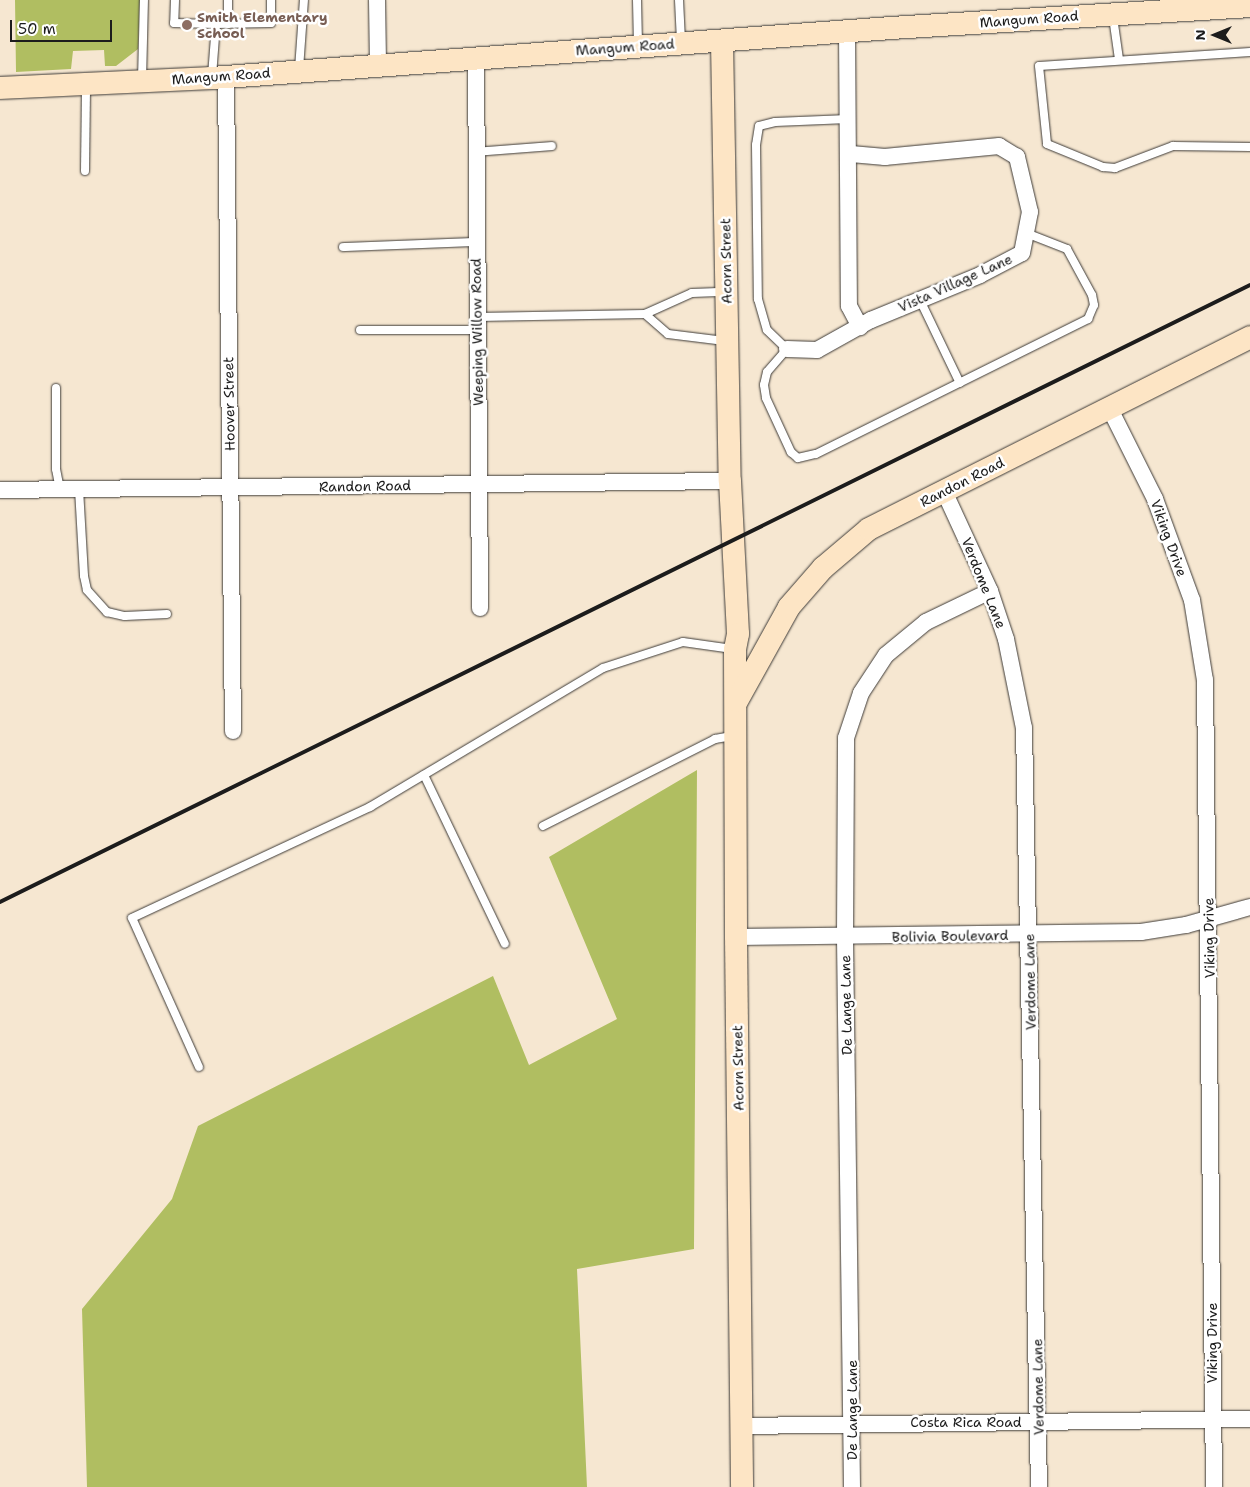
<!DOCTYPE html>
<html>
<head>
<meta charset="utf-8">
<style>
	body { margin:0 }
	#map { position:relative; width:1250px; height:1487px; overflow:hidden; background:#f6e7d1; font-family:"Shantell Sans",sans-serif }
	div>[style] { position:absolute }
	.green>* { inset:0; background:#b0be61 }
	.roads { filter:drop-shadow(0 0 1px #3d3a37) drop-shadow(0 0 1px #3d3a37) }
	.lane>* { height:8px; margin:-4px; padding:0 4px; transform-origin:4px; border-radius:4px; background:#fff }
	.street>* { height:16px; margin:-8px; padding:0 8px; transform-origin:8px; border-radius:8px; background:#fff }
	.secondary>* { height:22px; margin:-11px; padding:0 11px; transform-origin:11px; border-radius:11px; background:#fde5c5 }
	.rail>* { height:4px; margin:-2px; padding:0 2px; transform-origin:2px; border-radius:2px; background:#1c1c1c }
	.dots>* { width:14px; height:14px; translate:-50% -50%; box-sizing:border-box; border:2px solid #fff; border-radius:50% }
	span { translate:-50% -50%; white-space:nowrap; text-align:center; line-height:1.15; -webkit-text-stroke:5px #fff; paint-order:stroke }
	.education-label { font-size:14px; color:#785e54; font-weight:700 }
	.left { translate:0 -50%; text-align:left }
	.street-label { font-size:14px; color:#1c1c1c }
	.north { position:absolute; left:1190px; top:10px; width:50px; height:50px; -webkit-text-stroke:4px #fff; paint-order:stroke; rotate:270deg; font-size:14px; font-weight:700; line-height:20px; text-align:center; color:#1c1c1c }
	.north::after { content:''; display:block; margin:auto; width:18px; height:22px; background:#1c1c1c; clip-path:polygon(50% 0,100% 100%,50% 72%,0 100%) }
	.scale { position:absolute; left:10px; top:20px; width:102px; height:22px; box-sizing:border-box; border:2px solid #1c1c1c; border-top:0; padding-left:6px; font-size:15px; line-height:18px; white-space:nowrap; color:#1c1c1c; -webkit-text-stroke:4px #fff; paint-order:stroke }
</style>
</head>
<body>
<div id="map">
	<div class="green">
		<div style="clip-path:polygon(15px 0,140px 0,138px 49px,116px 66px,105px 66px,104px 50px,73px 51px,71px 69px,16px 72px)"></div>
		<div style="clip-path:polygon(697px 770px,694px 1249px,577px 1269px,587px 1487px,87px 1487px,82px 1309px,172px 1199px,198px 1126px,493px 976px,529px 1065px,617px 1019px,549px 857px)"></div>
	</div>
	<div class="roads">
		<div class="lane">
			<div style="left:175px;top:0;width:23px;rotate:92deg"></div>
			<div style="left:174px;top:23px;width:42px;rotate:1.4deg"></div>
			<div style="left:216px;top:24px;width:55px;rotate:-1deg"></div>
			<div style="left:271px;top:23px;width:23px;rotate:-90deg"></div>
			<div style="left:637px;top:0;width:44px;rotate:88.7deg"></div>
			<div style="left:679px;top:0;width:41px;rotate:87.2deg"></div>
			<div style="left:1113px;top:17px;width:42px;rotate:81.9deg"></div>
			<div style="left:228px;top:24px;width:24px;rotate:-90deg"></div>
			<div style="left:1250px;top:52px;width:211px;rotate:176.2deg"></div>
			<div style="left:1039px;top:66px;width:78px;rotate:84.1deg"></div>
			<div style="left:1047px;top:144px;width:61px;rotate:22.3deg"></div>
			<div style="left:1103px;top:167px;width:12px;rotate:5deg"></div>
			<div style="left:1115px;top:168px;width:62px;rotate:-20.8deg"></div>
			<div style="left:1173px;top:146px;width:77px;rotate:0.7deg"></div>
			<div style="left:299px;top:69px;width:69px;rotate:-85.9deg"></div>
			<div style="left:212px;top:76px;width:52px;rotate:-85.6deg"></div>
			<div style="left:142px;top:80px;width:80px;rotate:-88.6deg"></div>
			<div style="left:848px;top:119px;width:73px;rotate:177.6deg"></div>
			<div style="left:775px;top:122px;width:16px;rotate:166deg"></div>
			<div style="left:759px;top:126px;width:19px;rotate:99deg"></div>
			<div style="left:756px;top:145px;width:154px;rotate:89.3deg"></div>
			<div style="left:758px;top:299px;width:32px;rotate:74deg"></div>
			<div style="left:767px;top:330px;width:28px;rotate:44deg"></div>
			<div style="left:787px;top:349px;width:30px;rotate:131deg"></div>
			<div style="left:767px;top:372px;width:13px;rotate:103deg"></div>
			<div style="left:764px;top:385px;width:13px;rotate:81deg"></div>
			<div style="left:766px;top:398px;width:60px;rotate:65.2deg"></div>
			<div style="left:791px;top:452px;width:9px;rotate:41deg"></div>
			<div style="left:798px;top:458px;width:18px;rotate:-13deg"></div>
			<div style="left:816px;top:454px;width:304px;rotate:-26.4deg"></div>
			<div style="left:1088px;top:319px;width:15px;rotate:-67deg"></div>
			<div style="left:1094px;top:305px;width:10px;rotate:-101deg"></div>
			<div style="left:1092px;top:295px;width:52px;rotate:-118.5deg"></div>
			<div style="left:1067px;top:249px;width:44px;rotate:-158.7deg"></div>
			<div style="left:475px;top:152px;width:77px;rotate:-4.5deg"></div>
			<div style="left:85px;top:171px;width:85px;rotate:-89.3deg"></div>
			<div style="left:343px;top:247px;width:133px;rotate:-2.2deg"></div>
			<div style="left:920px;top:300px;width:92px;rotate:64.3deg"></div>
			<div style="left:645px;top:314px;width:30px;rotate:41deg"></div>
			<div style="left:668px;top:334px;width:57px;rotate:7deg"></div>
			<div style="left:478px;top:317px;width:167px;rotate:-1deg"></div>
			<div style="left:645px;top:314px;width:51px;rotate:-24.1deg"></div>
			<div style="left:692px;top:293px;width:33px;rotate:-2deg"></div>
			<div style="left:360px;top:330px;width:118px"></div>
			<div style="left:56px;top:388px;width:81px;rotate:90deg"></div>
			<div style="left:56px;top:469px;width:20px;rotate:79deg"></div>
			<div style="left:79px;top:489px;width:87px;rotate:86.7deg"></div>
			<div style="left:84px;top:576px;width:14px;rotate:78deg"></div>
			<div style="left:87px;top:590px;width:30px;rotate:48deg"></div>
			<div style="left:107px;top:612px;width:18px;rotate:13deg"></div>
			<div style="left:125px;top:616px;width:42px;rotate:-2.7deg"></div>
			<div style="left:424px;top:775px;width:187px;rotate:64.4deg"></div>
			<div style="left:543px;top:826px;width:193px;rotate:-26.8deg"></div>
			<div style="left:715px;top:739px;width:17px;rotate:-10deg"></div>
			<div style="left:199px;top:1067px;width:163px;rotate:-114.2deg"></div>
			<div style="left:132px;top:918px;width:263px;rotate:-25deg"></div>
			<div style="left:370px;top:807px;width:271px;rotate:-30.8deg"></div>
			<div style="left:603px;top:668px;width:84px;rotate:-18deg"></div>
			<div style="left:683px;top:642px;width:50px;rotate:8deg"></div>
		</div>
		<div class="street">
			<div style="left:377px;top:0;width:64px;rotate:89.1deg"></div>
			<div style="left:847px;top:31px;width:275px;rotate:89.6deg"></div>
			<div style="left:849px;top:306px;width:24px;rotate:62deg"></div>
			<div style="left:476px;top:56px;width:552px;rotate:89.58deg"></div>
			<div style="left:226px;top:77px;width:654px;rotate:89.39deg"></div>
			<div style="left:787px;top:349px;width:30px;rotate:2deg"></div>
			<div style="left:817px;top:350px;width:62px;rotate:-29.1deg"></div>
			<div style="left:871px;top:320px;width:118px;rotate:-22.4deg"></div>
			<div style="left:980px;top:275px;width:47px;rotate:-27.6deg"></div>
			<div style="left:1022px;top:253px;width:42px;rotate:-79deg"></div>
			<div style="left:1030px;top:212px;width:57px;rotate:-103.3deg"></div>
			<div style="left:1017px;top:157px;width:21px;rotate:-149deg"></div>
			<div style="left:999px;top:146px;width:115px;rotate:174.5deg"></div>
			<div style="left:885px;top:157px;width:37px;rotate:-175deg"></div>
			<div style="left:1109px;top:407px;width:103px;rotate:63.4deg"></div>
			<div style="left:1155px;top:499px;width:108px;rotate:69.9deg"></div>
			<div style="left:1192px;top:600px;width:81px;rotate:80.8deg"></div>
			<div style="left:1205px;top:680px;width:807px;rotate:89.36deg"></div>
			<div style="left:0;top:490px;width:730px;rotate:-0.71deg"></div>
			<div style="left:944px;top:491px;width:110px;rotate:65.3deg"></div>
			<div style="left:990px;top:591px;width:51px;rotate:71.6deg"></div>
			<div style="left:1006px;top:639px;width:91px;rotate:78.6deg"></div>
			<div style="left:1024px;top:728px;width:759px;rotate:88.87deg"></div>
			<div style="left:736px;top:937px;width:405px;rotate:-0.7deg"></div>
			<div style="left:1141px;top:932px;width:46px;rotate:-8.8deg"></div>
			<div style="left:1186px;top:925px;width:66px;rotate:-15.7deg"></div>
			<div style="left:742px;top:1426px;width:508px;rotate:-0.79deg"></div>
			<div style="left:852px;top:1487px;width:550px;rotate:-90.73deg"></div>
			<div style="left:845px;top:937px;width:199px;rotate:-89.7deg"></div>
			<div style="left:846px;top:738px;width:47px;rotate:-71.6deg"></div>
			<div style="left:861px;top:693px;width:45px;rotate:-56.7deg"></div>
			<div style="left:886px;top:655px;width:52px;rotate:-39.5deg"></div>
			<div style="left:926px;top:622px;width:71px;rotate:-25.8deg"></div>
		</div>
		<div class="secondary">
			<div style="left:722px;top:41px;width:440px;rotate:89deg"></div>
			<div style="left:730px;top:481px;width:153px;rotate:87deg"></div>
			<div style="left:738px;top:634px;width:16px;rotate:101deg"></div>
			<div style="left:735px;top:650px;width:287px;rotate:89.8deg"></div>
			<div style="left:736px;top:937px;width:550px;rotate:89.37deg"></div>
			<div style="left:0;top:88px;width:212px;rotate:-2.7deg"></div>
			<div style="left:212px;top:78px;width:681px;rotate:-4.21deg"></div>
			<div style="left:891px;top:28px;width:360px;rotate:-3.5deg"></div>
			<div style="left:737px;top:701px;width:107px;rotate:-61deg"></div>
			<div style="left:789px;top:607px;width:52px;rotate:-48.9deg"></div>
			<div style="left:823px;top:568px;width:60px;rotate:-40.3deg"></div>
			<div style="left:869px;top:529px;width:427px;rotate:-26.7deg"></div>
		</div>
	</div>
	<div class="rail">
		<div style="left:0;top:902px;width:1394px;rotate:-26.27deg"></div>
	</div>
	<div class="dots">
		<div style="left:187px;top:25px;background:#8d6e63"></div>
	</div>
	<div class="education-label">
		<span class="left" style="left:197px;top:25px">Smith Elementary<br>School</span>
	</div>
	<div class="street-label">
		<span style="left:1029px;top:19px;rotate:-4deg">Mangum Road</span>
		<span style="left:625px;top:47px;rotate:-4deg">Mangum Road</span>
		<span style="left:221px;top:76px;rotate:-4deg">Mangum Road</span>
		<span style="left:726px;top:261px;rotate:-91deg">Acorn Street</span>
		<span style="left:955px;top:283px;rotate:-24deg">Vista Village Lane</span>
		<span style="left:477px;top:332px;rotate:-91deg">Weeping Willow Road</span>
		<span style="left:229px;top:404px;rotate:-91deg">Hoover Street</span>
		<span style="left:962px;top:482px;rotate:-27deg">Randon Road</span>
		<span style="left:365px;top:486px;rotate:-1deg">Randon Road</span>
		<span style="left:1169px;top:538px;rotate:70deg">Viking Drive</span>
		<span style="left:984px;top:583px;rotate:68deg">Verdome Lane</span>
		<span style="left:950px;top:936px;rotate:-1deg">Bolivia Boulevard</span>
		<span style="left:1209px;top:938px;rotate:-91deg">Viking Drive</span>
		<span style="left:1030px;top:982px;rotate:-91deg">Verdome Lane</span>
		<span style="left:846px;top:1005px;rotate:-91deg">De Lange Lane</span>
		<span style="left:738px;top:1068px;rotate:-91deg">Acorn Street</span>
		<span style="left:1212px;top:1343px;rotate:-90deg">Viking Drive</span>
		<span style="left:1038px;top:1387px;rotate:-91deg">Verdome Lane</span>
		<span style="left:852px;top:1410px;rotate:-90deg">De Lange Lane</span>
		<span style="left:966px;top:1422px">Costa Rica Road</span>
	</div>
	<div class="north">N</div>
	<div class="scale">50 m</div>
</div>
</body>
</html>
